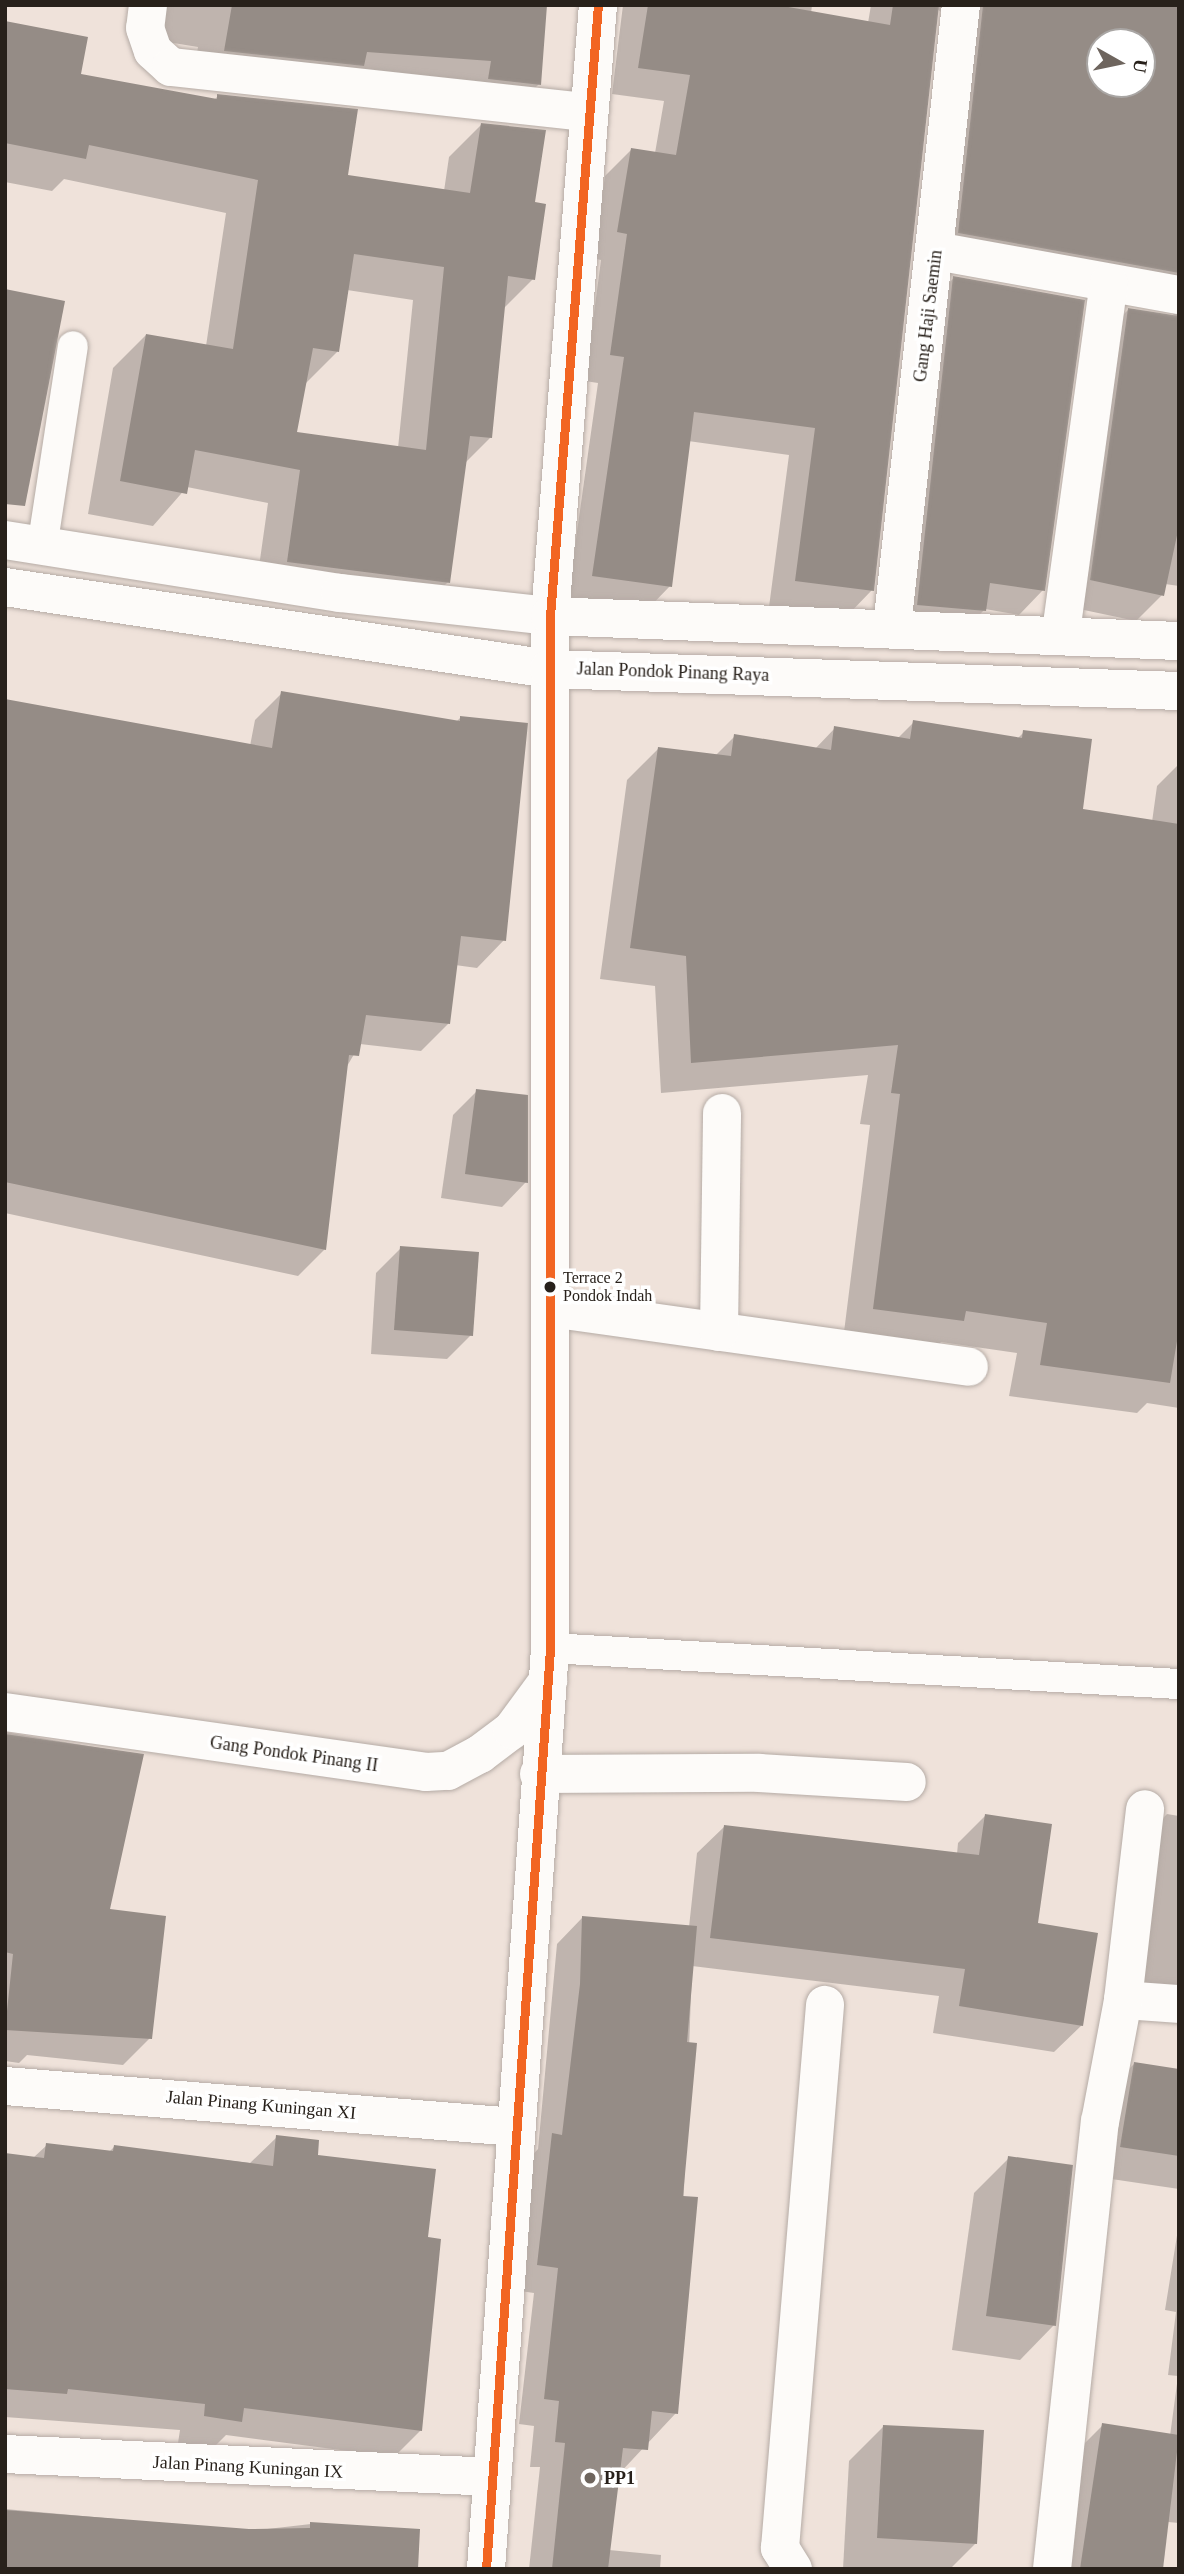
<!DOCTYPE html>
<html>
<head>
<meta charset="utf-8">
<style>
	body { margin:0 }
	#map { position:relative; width:1184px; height:2574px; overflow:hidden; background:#efe2da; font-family:"Times New Roman",serif }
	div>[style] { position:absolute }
	.shadow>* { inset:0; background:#0003 }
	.building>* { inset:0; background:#958c86 }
	.roads { filter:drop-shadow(0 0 2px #b5aba5) drop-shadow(0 0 2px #b5aba5) }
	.lane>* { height:30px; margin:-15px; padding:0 15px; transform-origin:15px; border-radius:15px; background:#fdfbf9 }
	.street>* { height:38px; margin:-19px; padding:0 19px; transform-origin:19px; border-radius:19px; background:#fdfbf9 }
	.secondary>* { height:38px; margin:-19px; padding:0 19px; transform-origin:19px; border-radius:19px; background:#fdfbf9 }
	.bus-1>* { height:9px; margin:-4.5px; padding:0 4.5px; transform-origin:4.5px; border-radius:4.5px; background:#f26522 }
	.dots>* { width:19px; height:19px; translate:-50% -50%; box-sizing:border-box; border:4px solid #fff; border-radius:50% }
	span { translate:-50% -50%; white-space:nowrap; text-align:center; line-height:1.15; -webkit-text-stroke:7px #fff; paint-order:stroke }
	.bus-label { font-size:16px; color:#28211b }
	.left { translate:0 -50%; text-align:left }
	.street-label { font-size:18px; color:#28211b }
	.poi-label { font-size:18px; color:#28211b; font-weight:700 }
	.frame { position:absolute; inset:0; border:7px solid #28211b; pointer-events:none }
	.north { position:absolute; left:1086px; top:28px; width:70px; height:70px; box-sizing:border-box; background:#fff; border:2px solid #a9a6a4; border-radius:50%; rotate:99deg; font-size:19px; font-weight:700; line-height:28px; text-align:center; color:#28211b }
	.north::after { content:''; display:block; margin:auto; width:24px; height:32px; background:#6e655e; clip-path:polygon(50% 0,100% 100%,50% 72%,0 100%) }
</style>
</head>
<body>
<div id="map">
	<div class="shadow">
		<div style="clip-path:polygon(167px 5px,545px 5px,539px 84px,506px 117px,192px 83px,198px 47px,161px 41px)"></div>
		<div style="clip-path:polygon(evenodd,623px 5px,812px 5px,811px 14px,868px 23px,871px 5px,1179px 5px,1179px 586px,1165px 584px,1162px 595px,1136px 621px,1065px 606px,1102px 336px,1128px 310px,1175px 316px,1156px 299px,932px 259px,955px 22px,937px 9px,872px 590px,846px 617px,769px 607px,789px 455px,688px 441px,670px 586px,644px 613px,567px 602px,598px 383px,585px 381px,601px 260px,592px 258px,605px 176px,631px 150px,655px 153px,664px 101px,612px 94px,623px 5px,1100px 42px,1142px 42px,1142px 84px,1100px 84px,1100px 42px)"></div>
		<div style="clip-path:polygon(evenodd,5px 28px,79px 75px,213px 101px,218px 96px,346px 176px,444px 191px,449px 157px,482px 124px,533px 204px,533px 279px,503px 309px,491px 437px,465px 463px,448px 582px,415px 615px,255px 595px,268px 503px,187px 487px,153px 526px,88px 514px,113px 368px,146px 335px,206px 346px,226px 213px,64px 179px,52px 191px,5px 182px,5px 28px,347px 290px,413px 300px,398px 448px,295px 434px,304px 385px,337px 352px,347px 290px)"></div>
		<div style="clip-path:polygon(954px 278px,1043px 590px,1019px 615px,985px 609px,960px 635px,893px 628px,929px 302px)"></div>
		<div style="clip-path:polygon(282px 693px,456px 722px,461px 717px,504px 940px,477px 968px,455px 965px,448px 1024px,421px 1051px,360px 1044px,346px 1068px,325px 1249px,298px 1276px,5px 1213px,5px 701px,250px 746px,255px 720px)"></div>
		<div style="clip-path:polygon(914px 722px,1017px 739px,1024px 732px,1081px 811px,1152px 822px,1157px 786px,1179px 764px,1179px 1408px,1147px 1403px,1137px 1413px,1009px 1396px,1017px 1353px,941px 1342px,932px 1352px,843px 1340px,870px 1125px,860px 1124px,868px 1075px,661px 1093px,655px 986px,600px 979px,627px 780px,658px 749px,715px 756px,735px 736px,815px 749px,835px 728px,897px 739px)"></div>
		<div style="clip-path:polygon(477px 1091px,526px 1182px,502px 1207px,441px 1198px,453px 1115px)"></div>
		<div style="clip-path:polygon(401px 1248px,471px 1335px,447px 1359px,371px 1354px,376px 1273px)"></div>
		<div style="clip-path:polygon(5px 1732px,142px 1755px,108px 1910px,150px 2038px,123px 2065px,27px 2055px,19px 2063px,5px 2061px)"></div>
		<div style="clip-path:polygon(1167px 1814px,1179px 1816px,1179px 1997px,1125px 1997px,1143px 1839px)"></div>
		<div style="clip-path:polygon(985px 1816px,1082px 2025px,1054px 2052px,933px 2033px,939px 1996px,692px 1966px,676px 2413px,618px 2475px,609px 2550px,661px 2555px,660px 2569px,529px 2569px,540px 2467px,530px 2467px,534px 2426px,519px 2424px,534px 2293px,513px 2290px,527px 2161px,538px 2149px,557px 1944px,582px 1918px,689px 1927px,697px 1853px,725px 1826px,957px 1854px,958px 1843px)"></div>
		<div style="clip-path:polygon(1134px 2064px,1179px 2071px,1179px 2189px,1091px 2176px,1105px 2093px)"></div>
		<div style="clip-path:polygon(277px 2137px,316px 2157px,426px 2239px,421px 2430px,394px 2457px,226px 2435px,213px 2448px,178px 2443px,180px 2430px,5px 2417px,5px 2155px,33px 2158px,47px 2145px,109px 2152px,114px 2147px,250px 2163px)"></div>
		<div style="clip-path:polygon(1009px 2158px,1054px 2325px,1020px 2360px,952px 2350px,974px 2193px)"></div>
		<div style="clip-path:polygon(1179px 2223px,1179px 2523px,1168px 2522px,1161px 2569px,1056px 2569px,1074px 2454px,1103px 2425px,1170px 2436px,1178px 2376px,1168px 2375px,1176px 2312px,1165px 2310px)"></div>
		<div style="clip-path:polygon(883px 2427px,976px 2543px,950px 2569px,843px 2569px,849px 2461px)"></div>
		<div style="clip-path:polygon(5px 2509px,249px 2531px,311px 2524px,416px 2569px,5px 2569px)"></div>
	</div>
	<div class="building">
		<div style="clip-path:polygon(232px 5px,547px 5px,541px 85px,488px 79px,491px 61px,367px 52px,364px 66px,224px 51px)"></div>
		<div style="clip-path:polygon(648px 5px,777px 5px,890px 25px,893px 5px,939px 5px,874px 591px,795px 581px,815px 428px,694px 412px,672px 587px,592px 576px,624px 357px,610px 355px,627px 234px,617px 232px,631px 148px,676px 155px,690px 75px,638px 68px)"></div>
		<div style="clip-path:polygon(evenodd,983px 5px,1179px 5px,1179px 273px,958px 233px,983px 5px,1100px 42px,1142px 42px,1142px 84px,1100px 84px,1100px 42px)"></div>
		<div style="clip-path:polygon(evenodd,5px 21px,88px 37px,81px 74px,217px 99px,217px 94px,358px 109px,348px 175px,470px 193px,481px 123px,546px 130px,535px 202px,546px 204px,535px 280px,508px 276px,492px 438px,470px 436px,450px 583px,287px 562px,300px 470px,195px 450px,187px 494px,120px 481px,146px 334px,233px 349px,258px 180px,89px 145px,86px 159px,5px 143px,5px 21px,354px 254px,444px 267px,426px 450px,297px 432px,313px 348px,339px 352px,354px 254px)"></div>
		<div style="clip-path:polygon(953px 276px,1085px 300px,1045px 591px,990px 583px,986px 611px,917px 605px)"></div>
		<div style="clip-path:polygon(5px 289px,65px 301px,25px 506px,5px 504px)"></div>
		<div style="clip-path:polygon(1128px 308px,1179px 316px,1179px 526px,1164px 596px,1090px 580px)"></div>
		<div style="clip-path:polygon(281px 691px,460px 721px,460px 716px,528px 723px,506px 941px,461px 936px,450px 1024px,366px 1015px,359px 1056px,349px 1055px,326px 1250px,5px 1182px,5px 699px,272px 748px)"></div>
		<div style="clip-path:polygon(913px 720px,1022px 738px,1023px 730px,1092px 739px,1083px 809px,1179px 824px,1179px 1329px,1170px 1383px,1040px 1365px,1047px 1323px,966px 1311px,964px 1321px,873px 1309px,900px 1094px,891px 1093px,898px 1045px,691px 1063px,686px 956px,630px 948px,658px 747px,731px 756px,734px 734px,831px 750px,834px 726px,910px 739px)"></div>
		<div style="clip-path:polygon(476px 1089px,528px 1095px,528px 1183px,465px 1174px)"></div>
		<div style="clip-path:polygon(400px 1246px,479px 1252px,473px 1336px,394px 1330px)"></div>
		<div style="clip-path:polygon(5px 1734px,144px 1754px,110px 1909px,166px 1916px,152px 2039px,5px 2030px,13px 1954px,5px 1952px)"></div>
		<div style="clip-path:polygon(985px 1814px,1052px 1824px,1038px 1923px,1098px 1933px,1083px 2026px,959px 2006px,965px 1969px,710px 1938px,724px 1825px,979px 1855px)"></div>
		<div style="clip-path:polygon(582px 1916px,697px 1926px,687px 2042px,697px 2043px,683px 2196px,698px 2197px,678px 2414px,652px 2411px,648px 2450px,623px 2448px,608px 2569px,552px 2569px,565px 2443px,555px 2442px,559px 2401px,544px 2399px,558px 2268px,537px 2265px,552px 2133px,562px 2135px,580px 1984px)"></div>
		<div style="clip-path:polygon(1134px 2062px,1179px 2069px,1179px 2156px,1120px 2147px)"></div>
		<div style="clip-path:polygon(276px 2135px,319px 2140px,318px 2155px,436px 2169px,428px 2237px,441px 2239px,422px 2431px,244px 2408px,242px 2422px,204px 2416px,205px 2404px,68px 2389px,67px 2394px,5px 2389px,5px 2153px,44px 2158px,46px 2143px,113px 2151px,114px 2145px,273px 2166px)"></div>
		<div style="clip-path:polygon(1008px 2156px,1073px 2165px,1056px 2326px,986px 2316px)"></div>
		<div style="clip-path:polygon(1102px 2423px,1179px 2435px,1163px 2569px,1080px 2569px)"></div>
		<div style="clip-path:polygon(883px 2425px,984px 2430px,977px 2544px,877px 2538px)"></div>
		<div style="clip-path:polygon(5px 2510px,249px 2529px,310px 2528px,310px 2522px,420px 2529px,418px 2569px,5px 2569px)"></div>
	</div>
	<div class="roads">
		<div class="lane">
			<div style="left:42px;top:548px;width:204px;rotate:-81.3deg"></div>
			<div style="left:550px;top:1648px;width:630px;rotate:3.28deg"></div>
		</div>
		<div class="street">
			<div style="left:148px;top:5px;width:23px;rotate:97deg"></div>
			<div style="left:145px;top:28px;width:24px;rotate:71deg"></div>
			<div style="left:153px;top:51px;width:24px;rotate:42deg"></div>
			<div style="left:171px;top:67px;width:417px;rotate:6.2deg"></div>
			<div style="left:936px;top:251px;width:247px;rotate:10.3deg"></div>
			<div style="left:892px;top:627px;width:626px;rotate:-83.67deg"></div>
			<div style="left:1061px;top:632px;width:352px;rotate:-82.2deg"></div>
			<div style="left:551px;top:1308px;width:422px;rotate:8deg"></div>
			<div style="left:719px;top:1332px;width:219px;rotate:-89.2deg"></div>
			<div style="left:5px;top:1712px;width:425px;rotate:8.1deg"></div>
			<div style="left:426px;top:1772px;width:22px;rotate:-3deg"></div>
			<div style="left:448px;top:1771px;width:36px;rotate:-28deg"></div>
			<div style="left:480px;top:1754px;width:40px;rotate:-37deg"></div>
			<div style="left:512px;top:1730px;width:61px;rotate:-53.7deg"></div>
			<div style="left:539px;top:1774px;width:220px;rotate:-0.3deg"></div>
			<div style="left:759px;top:1773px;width:148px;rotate:3.5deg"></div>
			<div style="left:1123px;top:2000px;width:56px;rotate:4.1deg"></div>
			<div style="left:5px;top:2086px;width:513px;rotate:4.59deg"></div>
			<div style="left:5px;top:2454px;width:488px;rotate:2.7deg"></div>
			<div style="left:486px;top:2569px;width:923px;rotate:-86.02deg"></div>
			<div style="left:550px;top:1648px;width:1032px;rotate:-90deg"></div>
			<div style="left:550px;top:616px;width:613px;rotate:-85.51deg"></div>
			<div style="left:793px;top:2569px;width:25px;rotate:-122deg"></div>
			<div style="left:780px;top:2548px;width:545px;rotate:-85.26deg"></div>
			<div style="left:1052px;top:2569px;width:450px;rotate:-83.9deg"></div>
			<div style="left:1100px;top:2122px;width:124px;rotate:-79.3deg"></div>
			<div style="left:1123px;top:2000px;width:192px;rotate:-83.4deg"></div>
		</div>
		<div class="secondary">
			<div style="left:5px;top:540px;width:339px;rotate:9deg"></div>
			<div style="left:340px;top:593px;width:211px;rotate:6.3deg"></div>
			<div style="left:550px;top:616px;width:629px;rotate:2.28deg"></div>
			<div style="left:5px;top:587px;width:550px;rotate:8.57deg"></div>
			<div style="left:549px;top:669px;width:630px;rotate:2deg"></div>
		</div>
	</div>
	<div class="bus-1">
		<div style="left:486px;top:2569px;width:923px;rotate:-86.02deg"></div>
		<div style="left:550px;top:1648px;width:1032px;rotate:-90deg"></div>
		<div style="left:550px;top:616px;width:613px;rotate:-85.51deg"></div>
	</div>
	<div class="dots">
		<div style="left:550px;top:1287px;background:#28211b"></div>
		<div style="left:590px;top:2478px;background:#6e655e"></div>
	</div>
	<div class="bus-label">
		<span class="left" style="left:563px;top:1287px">Terrace 2<br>Pondok Indah</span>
	</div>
	<div class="street-label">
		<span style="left:928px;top:316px;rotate:-83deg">Gang Haji Saemin</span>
		<span style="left:673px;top:672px;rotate:2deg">Jalan Pondok Pinang Raya</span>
		<span style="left:294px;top:1754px;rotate:8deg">Gang Pondok Pinang II</span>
		<span style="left:261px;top:2105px;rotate:5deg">Jalan Pinang Kuningan XI</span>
		<span style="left:248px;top:2467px;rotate:3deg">Jalan Pinang Kuningan IX</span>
	</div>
	<div class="poi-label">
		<span class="left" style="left:604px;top:2478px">PP1</span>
	</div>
	<div class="frame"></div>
	<div class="north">U</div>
</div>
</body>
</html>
